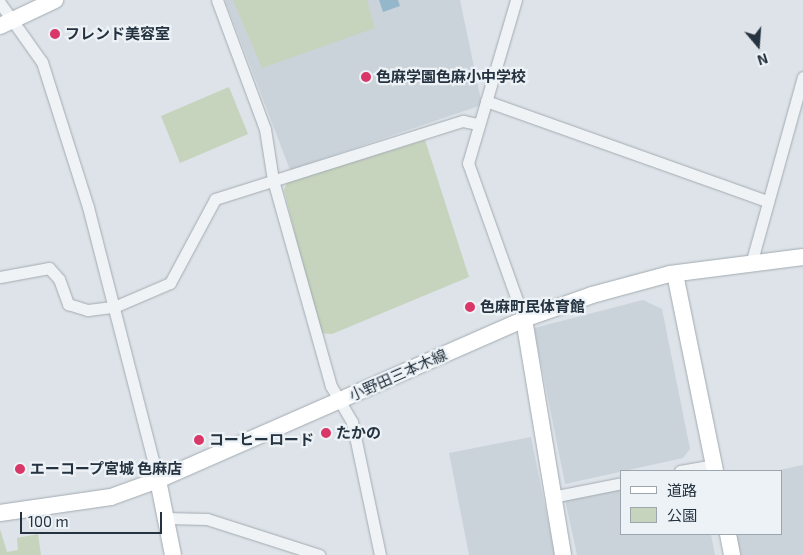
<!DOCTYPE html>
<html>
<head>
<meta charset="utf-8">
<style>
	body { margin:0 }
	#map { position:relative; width:803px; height:555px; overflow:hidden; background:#dde3e8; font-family:"Exo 2","Noto Sans JP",sans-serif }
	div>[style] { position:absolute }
	.built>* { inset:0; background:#cbd3da }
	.green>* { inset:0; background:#c6d3bd }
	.water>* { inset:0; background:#95b7cb }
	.roads { filter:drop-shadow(0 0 1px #a2abb2) drop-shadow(0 0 1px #a2abb2) }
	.street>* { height:11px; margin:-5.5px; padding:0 5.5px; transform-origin:5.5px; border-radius:5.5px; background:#f0f3f6 }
	.secondary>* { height:16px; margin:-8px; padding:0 8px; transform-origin:8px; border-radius:8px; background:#fff }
	.dots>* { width:14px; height:14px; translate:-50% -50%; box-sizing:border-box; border:2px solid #edf2f6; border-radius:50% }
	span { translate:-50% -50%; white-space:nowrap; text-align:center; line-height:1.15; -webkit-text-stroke:4.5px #edf2f6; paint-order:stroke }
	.poi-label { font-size:15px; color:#253340; font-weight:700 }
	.left { translate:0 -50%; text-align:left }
	.street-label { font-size:15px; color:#253340 }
	.legend { position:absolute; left:620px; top:470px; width:162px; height:65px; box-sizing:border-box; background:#edf2f6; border:1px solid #9da6ad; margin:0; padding:6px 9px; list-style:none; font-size:15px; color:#253340 }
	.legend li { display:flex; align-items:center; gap:10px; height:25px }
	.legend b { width:25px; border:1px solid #9da6ad }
	.north { position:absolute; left:733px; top:20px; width:50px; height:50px; -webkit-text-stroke:4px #edf2f6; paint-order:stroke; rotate:162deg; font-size:14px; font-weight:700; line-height:20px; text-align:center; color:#253340 }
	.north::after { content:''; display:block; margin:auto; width:18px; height:22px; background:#253340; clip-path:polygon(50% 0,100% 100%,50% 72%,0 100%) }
	.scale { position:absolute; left:20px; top:512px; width:142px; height:22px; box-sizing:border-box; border:2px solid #253340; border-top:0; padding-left:6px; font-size:15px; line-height:18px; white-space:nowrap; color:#253340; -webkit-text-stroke:4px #edf2f6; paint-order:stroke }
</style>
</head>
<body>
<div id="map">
	<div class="built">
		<div style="clip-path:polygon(225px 0,460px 0,482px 105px,290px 170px)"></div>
		<div style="clip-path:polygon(643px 300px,662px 309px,690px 449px,683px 458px,565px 484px,534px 328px)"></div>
		<div style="clip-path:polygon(531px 437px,555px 555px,469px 555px,449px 453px)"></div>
		<div style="clip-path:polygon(803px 465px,803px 555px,736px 555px,732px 534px,782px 534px,782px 471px,775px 471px)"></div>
		<div style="clip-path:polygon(622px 488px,622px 534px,711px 534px,715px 555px,577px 555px,565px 500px)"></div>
	</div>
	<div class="green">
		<div style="clip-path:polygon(233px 0,367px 0,375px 28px,262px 68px)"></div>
		<div style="clip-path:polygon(229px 87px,248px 134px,180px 163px,161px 116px)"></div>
		<div style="clip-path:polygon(425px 140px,469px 277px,332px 334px,320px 333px,284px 190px,287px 182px)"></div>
		<div style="clip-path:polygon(0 529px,7px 552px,18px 550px,17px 538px,38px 534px,41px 555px,0 555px)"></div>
	</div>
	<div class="water">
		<div style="clip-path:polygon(379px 0,398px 0,400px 6px,383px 12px)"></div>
	</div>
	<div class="roads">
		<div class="street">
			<div style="left:217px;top:0;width:138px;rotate:69.6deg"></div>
			<div style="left:265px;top:129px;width:52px;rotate:81.1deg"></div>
			<div style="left:273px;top:180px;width:214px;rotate:74.3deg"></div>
			<div style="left:331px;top:386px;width:42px;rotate:59.7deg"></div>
			<div style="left:352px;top:422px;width:136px;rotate:78.1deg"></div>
			<div style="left:516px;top:0;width:170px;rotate:106.4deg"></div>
			<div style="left:468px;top:163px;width:166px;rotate:70.3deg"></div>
			<div style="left:0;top:3px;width:72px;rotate:54.6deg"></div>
			<div style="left:42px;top:62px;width:152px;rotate:72.4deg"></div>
			<div style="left:88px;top:207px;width:282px;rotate:75.6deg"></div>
			<div style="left:486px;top:101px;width:298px;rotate:19.6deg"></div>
			<div style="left:751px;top:264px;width:194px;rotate:-74.5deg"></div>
			<div style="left:0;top:277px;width:50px;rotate:-10.4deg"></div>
			<div style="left:49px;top:268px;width:15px;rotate:48deg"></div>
			<div style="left:59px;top:279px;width:27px;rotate:70deg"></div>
			<div style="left:68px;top:304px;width:21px;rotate:17deg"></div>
			<div style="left:88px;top:310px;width:26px;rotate:-7deg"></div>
			<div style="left:114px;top:307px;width:61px;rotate:-23.2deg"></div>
			<div style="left:170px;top:283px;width:95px;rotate:-61.8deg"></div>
			<div style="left:215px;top:199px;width:260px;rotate:-17.5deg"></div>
			<div style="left:463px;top:121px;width:14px;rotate:12deg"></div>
			<div style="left:680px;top:471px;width:35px;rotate:-10deg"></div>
			<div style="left:552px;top:497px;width:71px;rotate:-11.3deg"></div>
			<div style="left:166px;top:518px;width:41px;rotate:1.4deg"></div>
			<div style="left:207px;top:519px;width:118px;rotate:17.8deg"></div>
		</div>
		<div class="secondary">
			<div style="left:0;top:26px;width:61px;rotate:-25.3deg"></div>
			<div style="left:675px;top:274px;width:201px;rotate:78.5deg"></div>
			<div style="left:524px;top:319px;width:239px;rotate:80.6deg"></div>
			<div style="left:158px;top:480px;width:76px;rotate:78.7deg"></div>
			<div style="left:0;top:513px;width:112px;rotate:-8.2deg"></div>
			<div style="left:111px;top:497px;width:50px;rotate:-19.9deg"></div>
			<div style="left:158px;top:480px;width:400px;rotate:-23.7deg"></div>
			<div style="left:524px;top:319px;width:72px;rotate:-19.4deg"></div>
			<div style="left:592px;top:295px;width:81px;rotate:-15.1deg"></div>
			<div style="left:670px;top:274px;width:134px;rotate:-7.3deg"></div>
			<div style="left:728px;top:534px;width:21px;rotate:79deg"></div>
		</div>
	</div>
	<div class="dots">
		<div style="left:55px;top:34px;background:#d83767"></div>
		<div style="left:366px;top:77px;background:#d83767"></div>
		<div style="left:470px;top:307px;background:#d83767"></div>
		<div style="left:326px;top:433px;background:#d83767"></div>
		<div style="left:199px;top:440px;background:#d83767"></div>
		<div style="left:20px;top:469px;background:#d83767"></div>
	</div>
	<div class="poi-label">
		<span class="left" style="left:65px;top:34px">フレンド美容室</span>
		<span class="left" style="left:376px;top:77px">色麻学園色麻小中学校</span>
		<span class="left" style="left:480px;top:307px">色麻町民体育館</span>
		<span class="left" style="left:336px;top:433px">たかの</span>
		<span class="left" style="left:209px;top:440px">コーヒーロード</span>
		<span class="left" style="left:30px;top:469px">エーコープ宮城 色麻店</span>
	</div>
	<div class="street-label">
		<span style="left:398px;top:375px;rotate:-24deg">小野田三本木線</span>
	</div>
	<ul class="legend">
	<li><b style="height:6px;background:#fff"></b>道路</li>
	<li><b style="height:14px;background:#c6d3bd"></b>公園</li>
	</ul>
	<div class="north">N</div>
	<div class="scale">100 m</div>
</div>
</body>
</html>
